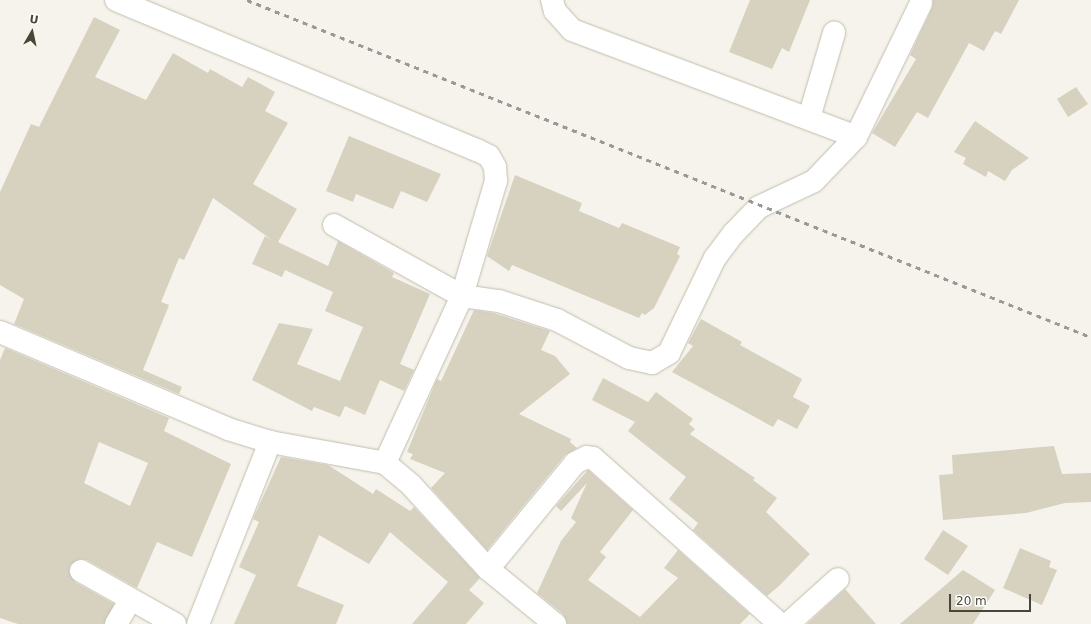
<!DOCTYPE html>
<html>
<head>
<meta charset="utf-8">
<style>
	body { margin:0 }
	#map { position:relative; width:1091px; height:624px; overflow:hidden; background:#f5f3eb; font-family:"DejaVu Sans",sans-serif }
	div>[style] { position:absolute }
	.building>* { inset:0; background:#d7d1c0 }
	.roads { filter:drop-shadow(0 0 1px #c1bdad) drop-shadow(0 0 1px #c1bdad) }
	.street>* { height:22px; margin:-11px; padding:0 11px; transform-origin:11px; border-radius:11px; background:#fff }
	.rail>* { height:3px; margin-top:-1.5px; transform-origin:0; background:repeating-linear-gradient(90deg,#999 0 5px,transparent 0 10px) }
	span { translate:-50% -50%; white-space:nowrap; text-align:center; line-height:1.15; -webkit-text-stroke:4px #fff; paint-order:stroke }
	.north { position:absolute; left:12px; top:12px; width:40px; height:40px; -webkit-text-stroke:3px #fff; paint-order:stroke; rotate:9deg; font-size:11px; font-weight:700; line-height:16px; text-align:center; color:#494539 }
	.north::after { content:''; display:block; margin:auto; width:14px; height:18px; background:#494539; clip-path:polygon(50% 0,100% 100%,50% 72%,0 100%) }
	.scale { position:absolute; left:949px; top:594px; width:82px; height:18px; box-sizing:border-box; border:2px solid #494539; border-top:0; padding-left:5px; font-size:12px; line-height:14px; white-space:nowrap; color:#494539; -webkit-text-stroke:3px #fff; paint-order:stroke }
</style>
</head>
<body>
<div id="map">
	<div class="building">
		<div style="clip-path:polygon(750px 0,810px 0,789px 52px,782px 48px,772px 69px,729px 52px)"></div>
		<div style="clip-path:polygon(933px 0,1019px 0,1001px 34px,995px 31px,984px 51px,969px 43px,928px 118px,917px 112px,895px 147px,872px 133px,916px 59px,910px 55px,932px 8px)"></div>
		<div style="clip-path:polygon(94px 17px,120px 30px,95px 77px,146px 100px,173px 53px,208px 73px,210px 69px,242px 87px,248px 77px,275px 92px,265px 111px,288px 123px,253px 184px,297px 209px,278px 242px,328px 266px,338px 241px,394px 273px,392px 277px,430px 294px,400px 364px,414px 370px,404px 391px,380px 380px,365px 415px,345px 406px,340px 417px,314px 407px,312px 411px,252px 380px,279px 323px,313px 329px,297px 364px,340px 381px,363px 327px,325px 311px,333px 292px,285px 270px,282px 277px,252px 264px,265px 236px,272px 240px,213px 198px,184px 260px,179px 258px,161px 302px,169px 305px,143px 370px,182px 387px,179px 394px,14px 324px,24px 299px,0 285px,0 192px,31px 124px,39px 127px)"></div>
		<div style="clip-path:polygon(1076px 87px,1088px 104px,1068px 117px,1057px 99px)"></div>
		<div style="clip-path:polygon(975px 121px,1029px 158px,1012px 170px,1005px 181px,988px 171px,986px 177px,963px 164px,966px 158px,954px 152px)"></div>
		<div style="clip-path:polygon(349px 136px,441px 174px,427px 202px,401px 191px,393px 209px,356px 194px,353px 202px,326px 191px)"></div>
		<div style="clip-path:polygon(515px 175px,582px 203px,579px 211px,619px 228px,622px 223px,680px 247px,677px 254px,680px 256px,654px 308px,645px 315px,642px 313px,639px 318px,512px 265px,509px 271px,487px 256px)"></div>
		<div style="clip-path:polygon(474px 310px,493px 313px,550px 331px,541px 350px,555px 356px,570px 374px,519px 414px,571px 439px,570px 442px,577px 448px,565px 455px,487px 550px,431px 488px,445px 473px,410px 459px,413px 454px,407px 452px,437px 379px,441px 381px)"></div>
		<div style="clip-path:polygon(701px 319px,742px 342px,740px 345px,802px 379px,793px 397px,810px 406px,797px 429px,778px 419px,773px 427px,672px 372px,693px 346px,688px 343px)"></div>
		<div style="clip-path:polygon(evenodd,5px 348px,169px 418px,164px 431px,231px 464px,192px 557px,157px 542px,137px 588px,87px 560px,80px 559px,70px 565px,69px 572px,75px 582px,114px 604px,104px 624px,18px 624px,0 618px,0 360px,5px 348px,99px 442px,148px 463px,130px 506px,84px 483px,99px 442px)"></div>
		<div style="clip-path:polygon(603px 378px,648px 402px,656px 392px,693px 419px,689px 424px,695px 429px,690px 434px,755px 478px,753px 480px,777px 498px,766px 512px,810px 554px,779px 586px,767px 596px,693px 530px,698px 523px,669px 499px,686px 477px,628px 431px,635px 422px,592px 400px)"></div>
		<div style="clip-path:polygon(1054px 446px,1062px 474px,1091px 473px,1091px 502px,1065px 503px,1026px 513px,943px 520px,939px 475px,953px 474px,952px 455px)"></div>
		<div style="clip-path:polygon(281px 457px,328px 465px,373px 494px,376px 489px,410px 511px,414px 507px,480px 578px,469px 590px,484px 603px,466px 624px,412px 624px,448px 582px,390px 532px,369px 564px,319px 535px,297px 586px,344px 605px,336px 624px,234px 624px,256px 575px,239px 567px,259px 522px,253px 519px)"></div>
		<div style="clip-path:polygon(588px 470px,633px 510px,600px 552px,606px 557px,588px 580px,640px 617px,678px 578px,664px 568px,678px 550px,750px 614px,740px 624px,567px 624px,563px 614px,537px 593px,561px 541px,576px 522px,571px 518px,587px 483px,561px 511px,556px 506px)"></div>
		<div style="clip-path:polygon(943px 530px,968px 546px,948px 575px,924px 559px)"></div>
		<div style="clip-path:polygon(1020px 548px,1051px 561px,1049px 567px,1057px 570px,1042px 605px,1003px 588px)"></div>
		<div style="clip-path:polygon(963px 570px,995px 590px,973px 624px,900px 624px)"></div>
		<div style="clip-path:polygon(845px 589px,876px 624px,807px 624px)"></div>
	</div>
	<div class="roads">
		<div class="street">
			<div style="left:116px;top:0;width:391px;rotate:22.6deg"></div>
			<div style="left:477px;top:150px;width:13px;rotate:27deg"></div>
			<div style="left:489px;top:156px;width:13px;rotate:61deg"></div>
			<div style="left:495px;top:167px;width:14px;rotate:86deg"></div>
			<div style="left:496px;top:181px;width:120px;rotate:106.5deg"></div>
			<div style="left:462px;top:296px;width:184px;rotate:114.8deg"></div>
			<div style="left:552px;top:0;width:11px;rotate:75deg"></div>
			<div style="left:555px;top:11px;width:25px;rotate:48deg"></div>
			<div style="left:572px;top:30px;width:303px;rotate:20.6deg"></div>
			<div style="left:809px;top:118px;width:89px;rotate:-73.6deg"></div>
			<div style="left:334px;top:225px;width:146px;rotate:29deg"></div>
			<div style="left:462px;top:296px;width:37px;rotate:8deg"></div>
			<div style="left:499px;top:301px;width:61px;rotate:18.1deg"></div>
			<div style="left:557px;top:320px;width:81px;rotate:27.8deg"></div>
			<div style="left:629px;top:358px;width:24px;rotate:12deg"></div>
			<div style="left:652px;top:363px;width:20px;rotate:-30deg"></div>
			<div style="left:669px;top:353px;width:106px;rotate:-64.2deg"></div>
			<div style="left:715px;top:258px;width:31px;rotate:-53deg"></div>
			<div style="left:734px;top:233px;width:36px;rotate:-46deg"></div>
			<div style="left:759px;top:207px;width:61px;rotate:-25.3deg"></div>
			<div style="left:814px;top:181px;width:61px;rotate:-46.3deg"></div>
			<div style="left:856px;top:137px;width:149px;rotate:-64.1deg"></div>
			<div style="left:0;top:332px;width:248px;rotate:23deg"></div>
			<div style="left:228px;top:429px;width:44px;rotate:17.2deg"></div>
			<div style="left:270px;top:442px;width:117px;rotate:10.3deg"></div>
			<div style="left:385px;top:463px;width:34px;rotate:40deg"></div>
			<div style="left:411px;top:485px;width:114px;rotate:47.5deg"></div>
			<div style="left:488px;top:569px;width:87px;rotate:39.4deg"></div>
			<div style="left:488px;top:569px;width:137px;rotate:-50.6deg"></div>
			<div style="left:575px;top:463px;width:13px;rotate:-27deg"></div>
			<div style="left:587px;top:457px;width:6px;rotate:9deg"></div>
			<div style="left:593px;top:458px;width:250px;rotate:41.6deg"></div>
			<div style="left:81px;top:571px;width:108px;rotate:29.4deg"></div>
			<div style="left:116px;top:624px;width:27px;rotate:-59deg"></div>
			<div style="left:198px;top:624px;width:196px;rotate:-68.4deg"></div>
			<div style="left:788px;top:624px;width:67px;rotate:-42deg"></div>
		</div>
	</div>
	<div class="rail">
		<div style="left:247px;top:0;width:909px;rotate:21.77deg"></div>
	</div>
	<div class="north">U</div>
	<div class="scale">20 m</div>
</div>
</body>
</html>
